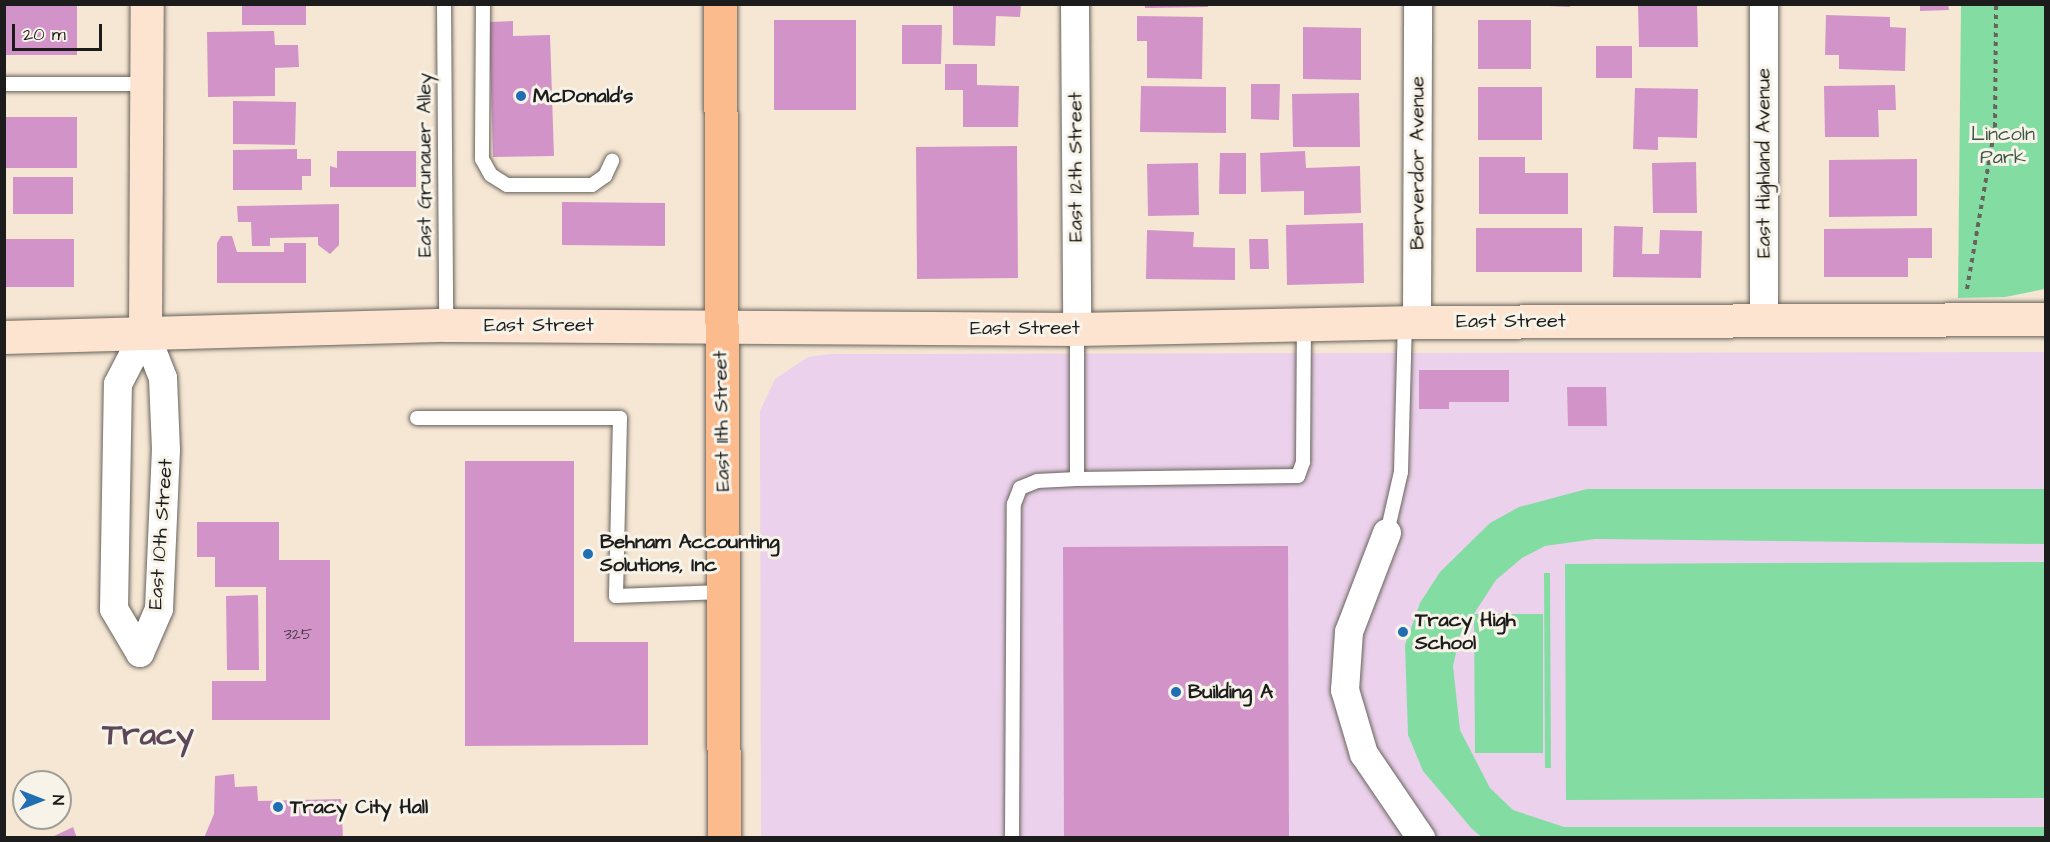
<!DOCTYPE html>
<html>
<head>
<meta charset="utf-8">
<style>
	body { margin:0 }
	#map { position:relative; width:2050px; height:842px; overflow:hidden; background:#f6e7d4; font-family:"Architects Daughter",sans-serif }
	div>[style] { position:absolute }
	.built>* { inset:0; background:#ebd1eb }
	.green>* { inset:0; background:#83dda3 }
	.building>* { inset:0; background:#d294c8 }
	.path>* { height:4px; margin-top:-2px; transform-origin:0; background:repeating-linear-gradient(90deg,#68635c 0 4.5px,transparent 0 9px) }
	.roads { filter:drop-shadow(0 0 2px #68635c) drop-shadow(0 0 2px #68635c) }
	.lane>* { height:14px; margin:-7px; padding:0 7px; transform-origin:7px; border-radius:7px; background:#fff }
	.street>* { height:28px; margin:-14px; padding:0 14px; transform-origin:14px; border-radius:14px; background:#fff }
	.secondary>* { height:33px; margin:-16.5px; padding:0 16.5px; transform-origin:16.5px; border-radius:16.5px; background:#fde4d1 }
	.primary>* { height:33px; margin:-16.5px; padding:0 16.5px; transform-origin:16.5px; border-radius:16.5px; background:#fbbb8d }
	.dots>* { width:16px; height:16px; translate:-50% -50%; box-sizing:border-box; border:3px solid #f7f3e8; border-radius:50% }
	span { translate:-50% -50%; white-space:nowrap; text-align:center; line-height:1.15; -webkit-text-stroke:6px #f7f3e8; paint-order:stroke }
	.number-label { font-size:16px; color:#4a3a47 }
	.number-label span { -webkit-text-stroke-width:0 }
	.poi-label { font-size:20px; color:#1c1c1c; font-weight:700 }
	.left { translate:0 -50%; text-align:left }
	.park-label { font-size:20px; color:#3b5644 }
	.street-label { font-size:20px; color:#1c1c1c }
	.town-label { font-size:32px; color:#5c4658; font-weight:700 }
	.frame { position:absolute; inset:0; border:6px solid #1c1c1c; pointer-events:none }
	.north { position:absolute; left:12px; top:770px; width:60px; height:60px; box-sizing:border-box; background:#f7f3e8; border:2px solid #9f9d96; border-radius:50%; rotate:90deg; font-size:16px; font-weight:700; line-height:24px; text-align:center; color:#1c1c1c }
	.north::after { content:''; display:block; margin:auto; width:21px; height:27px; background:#1f6fb2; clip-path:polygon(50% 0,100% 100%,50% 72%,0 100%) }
	.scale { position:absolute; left:12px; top:24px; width:90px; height:27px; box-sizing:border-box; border:3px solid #1c1c1c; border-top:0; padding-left:8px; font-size:18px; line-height:21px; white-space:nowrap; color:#1c1c1c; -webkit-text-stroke:4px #f7f3e8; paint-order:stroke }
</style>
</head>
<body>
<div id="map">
	<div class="built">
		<div style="clip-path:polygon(2045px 352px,2045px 837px,761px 838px,760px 411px,775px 379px,808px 357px,829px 354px)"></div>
	</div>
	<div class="green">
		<div style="clip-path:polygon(1961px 5px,2045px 5px,2045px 289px,2005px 297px,1958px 298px)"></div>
		<div style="clip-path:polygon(1587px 489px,2045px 489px,2045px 544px,1595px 539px,1545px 546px,1522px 558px,1496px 580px,1460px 635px,1453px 666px,1460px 730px,1490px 788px,1513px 810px,1564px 827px,2045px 827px,2045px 837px,1483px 838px,1472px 829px,1423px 771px,1408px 735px,1405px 645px,1420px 603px,1440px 572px,1490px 523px,1519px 507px)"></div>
		<div style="clip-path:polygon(2045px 562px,2045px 798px,1566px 800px,1565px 564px)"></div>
		<div style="clip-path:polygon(1544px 573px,1550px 573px,1551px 768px,1545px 768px)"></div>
		<div style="clip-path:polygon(1474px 614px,1543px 614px,1543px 753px,1475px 753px)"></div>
	</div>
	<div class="building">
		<div style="clip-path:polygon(4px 4px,77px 4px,77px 55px,4px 55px)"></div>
		<div style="clip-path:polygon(242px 4px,306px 4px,306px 25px,242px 25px)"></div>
		<div style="clip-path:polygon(953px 4px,1021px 4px,1020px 17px,996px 16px,995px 46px,953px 45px)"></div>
		<div style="clip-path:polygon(1145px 4px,1208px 4px,1208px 7px,1145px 8px)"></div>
		<div style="clip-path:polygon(1548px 4px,1570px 4px,1570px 7px,1548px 6px)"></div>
		<div style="clip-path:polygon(1638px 4px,1697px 4px,1698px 47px,1639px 47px)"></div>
		<div style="clip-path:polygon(1920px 4px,1948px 4px,1949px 10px,1920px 11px)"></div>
		<div style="clip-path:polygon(1826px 15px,1890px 17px,1890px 27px,1906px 28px,1905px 71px,1839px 69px,1839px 55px,1825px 55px)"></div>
		<div style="clip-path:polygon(1137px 16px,1203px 17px,1202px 79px,1147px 78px,1147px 41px,1137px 41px)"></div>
		<div style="clip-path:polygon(774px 20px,856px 20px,856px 110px,774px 110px)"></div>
		<div style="clip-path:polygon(1478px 20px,1531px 20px,1531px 69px,1478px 69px)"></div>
		<div style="clip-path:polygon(513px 21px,513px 36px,550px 35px,554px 156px,493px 157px,489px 22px)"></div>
		<div style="clip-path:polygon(902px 25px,942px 25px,941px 64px,902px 64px)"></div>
		<div style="clip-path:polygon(1303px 27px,1361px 28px,1361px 80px,1303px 79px)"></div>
		<div style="clip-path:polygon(274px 31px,275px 45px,298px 45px,299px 67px,275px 68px,275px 96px,208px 97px,207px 32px)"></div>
		<div style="clip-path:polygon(1596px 46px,1632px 46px,1632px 78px,1596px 78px)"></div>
		<div style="clip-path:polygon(945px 64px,977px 64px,977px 85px,1019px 86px,1018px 127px,963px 127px,963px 90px,945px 90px)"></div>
		<div style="clip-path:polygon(1251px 84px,1280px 84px,1279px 120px,1251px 119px)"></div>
		<div style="clip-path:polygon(1895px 85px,1896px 110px,1878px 110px,1879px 137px,1825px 137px,1824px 86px)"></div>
		<div style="clip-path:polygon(1141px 86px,1226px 87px,1226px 133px,1140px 132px)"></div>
		<div style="clip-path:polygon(1478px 87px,1542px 87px,1542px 140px,1478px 140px)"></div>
		<div style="clip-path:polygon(1635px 88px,1698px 89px,1697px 138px,1658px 137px,1658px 150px,1633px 149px)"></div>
		<div style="clip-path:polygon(1359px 93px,1360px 147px,1293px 147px,1292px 94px)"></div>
		<div style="clip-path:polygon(233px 101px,296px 102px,295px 145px,233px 144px)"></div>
		<div style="clip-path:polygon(4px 117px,77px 117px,77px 168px,4px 168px)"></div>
		<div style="clip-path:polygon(1017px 146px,1018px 278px,917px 279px,916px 147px)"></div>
		<div style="clip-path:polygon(297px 149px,297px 159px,311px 159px,311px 176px,302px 176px,302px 190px,233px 190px,233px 150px)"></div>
		<div style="clip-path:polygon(337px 151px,416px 151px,416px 187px,330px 187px,330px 166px,337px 168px)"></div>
		<div style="clip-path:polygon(1305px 151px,1306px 168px,1360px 166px,1361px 213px,1304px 215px,1304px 191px,1261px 192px,1260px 153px)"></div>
		<div style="clip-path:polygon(1220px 153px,1246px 153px,1246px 194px,1219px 194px)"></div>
		<div style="clip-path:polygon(1479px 157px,1525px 157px,1525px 173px,1568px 173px,1568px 214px,1479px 214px)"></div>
		<div style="clip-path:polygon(1917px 159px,1917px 216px,1829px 217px,1829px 160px)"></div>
		<div style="clip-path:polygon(1696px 162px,1697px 213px,1653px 213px,1652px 163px)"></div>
		<div style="clip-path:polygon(1198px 163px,1199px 215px,1148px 216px,1147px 164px)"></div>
		<div style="clip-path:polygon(13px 177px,73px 177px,73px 214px,13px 214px)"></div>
		<div style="clip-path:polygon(562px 202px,665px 203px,665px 246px,562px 245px)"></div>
		<div style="clip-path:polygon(339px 204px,339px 245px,330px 254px,318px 245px,318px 237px,270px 238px,270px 246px,252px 246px,251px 222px,238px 222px,237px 206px)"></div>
		<div style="clip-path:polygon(1363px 223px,1364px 283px,1287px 285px,1286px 225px)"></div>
		<div style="clip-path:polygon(1614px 226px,1643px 227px,1642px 254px,1659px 254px,1660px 230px,1702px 231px,1701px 278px,1613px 277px)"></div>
		<div style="clip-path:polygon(1476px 228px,1582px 228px,1582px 272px,1476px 272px)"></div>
		<div style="clip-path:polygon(1932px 228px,1932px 258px,1908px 258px,1908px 277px,1824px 277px,1824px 229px)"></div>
		<div style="clip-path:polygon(1147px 230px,1194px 232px,1193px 247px,1235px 248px,1235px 280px,1146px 279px)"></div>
		<div style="clip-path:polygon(221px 236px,232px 236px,237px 252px,284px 252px,284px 243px,306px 243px,306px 283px,217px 283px,217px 243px)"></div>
		<div style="clip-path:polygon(4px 239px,74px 239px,74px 287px,4px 287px)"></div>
		<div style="clip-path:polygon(1249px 239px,1268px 239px,1269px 269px,1250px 269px)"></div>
		<div style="clip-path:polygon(1419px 370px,1509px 370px,1509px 402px,1449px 402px,1449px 409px,1419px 409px)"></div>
		<div style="clip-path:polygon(1567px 387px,1606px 387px,1607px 426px,1568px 426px)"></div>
		<div style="clip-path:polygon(465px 461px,574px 461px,574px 642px,648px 642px,648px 745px,465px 746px)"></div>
		<div style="clip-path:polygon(197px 522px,279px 522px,279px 560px,330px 560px,330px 720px,212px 720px,212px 681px,266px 681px,266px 587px,215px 587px,215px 557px,197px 557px)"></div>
		<div style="clip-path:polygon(1288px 546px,1289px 838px,1064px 838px,1063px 547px)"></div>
		<div style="clip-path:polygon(258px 595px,259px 670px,227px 670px,226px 596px)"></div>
		<div style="clip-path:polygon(234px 774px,235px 787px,257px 786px,258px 801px,341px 799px,343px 838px,204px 838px,214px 814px,215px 776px)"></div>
		<div style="clip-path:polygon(73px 827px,77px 838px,50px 838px)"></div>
	</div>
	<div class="path">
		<div style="left:1967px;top:289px;width:164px;rotate:-80.2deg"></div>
		<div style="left:1995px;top:127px;width:123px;rotate:-89.5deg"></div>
	</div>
	<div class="roads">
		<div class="lane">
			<div style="left:444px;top:4px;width:321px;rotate:89.6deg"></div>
			<div style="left:483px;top:4px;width:155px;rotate:90.4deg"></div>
			<div style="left:482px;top:159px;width:18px;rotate:61deg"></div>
			<div style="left:491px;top:175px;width:19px;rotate:32deg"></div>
			<div style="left:507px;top:185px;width:85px"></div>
			<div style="left:592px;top:185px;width:16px;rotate:-35deg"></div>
			<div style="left:605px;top:176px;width:17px;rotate:-65deg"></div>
			<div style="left:4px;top:84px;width:143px"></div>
			<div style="left:1077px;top:329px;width:150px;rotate:90deg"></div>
			<div style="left:417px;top:418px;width:203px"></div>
			<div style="left:620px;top:418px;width:178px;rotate:91.3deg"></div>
			<div style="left:616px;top:596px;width:106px;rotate:-2.2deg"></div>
			<div style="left:1387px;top:533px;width:63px;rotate:-77.1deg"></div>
			<div style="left:1401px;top:472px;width:150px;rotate:-88.5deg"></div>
			<div style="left:1012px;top:838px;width:334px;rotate:-89.7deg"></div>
			<div style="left:1014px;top:504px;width:17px;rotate:-69deg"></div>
			<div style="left:1020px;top:488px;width:18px;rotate:-22deg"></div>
			<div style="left:1037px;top:481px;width:40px;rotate:-2.9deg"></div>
			<div style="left:1077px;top:479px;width:221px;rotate:-0.8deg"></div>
			<div style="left:1298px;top:476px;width:15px;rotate:-70deg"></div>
			<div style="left:1303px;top:462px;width:138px;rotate:-89.6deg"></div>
		</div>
		<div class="street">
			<div style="left:1075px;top:4px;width:325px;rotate:89.6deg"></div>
			<div style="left:1764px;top:4px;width:317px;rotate:90deg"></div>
			<div style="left:1417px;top:322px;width:318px;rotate:-89.8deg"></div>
			<div style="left:1387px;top:533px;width:106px;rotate:111deg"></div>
			<div style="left:1349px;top:632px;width:58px;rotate:93.9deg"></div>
			<div style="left:1345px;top:690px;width:67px;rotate:73.5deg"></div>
			<div style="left:1364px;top:754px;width:102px;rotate:55.8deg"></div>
			<div style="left:140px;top:653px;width:51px;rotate:-120.6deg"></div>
			<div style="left:114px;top:609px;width:225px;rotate:-89deg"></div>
			<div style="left:118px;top:384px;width:59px;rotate:-62.6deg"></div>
			<div style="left:140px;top:653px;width:48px;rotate:-66.6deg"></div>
			<div style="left:159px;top:609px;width:159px;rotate:-87.5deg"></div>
			<div style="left:166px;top:450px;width:72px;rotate:-92.4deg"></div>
			<div style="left:163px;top:378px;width:49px;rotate:-111.4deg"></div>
		</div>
		<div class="secondary">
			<div style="left:145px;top:332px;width:328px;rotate:-89.7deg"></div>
			<div style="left:4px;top:337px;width:442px;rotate:-1.6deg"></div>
			<div style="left:446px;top:325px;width:631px;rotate:0.36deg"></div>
			<div style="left:1077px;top:329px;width:340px;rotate:-1.2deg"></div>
			<div style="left:1417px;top:322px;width:629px;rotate:-0.27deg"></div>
		</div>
		<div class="primary">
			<div style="left:720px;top:4px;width:834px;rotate:89.73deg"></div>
		</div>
	</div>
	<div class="dots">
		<div style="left:521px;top:96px;background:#1f6fb2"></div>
		<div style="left:588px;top:554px;background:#1f6fb2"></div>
		<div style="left:1403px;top:632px;background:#1f6fb2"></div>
		<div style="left:1176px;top:692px;background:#1f6fb2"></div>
		<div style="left:278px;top:807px;background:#1f6fb2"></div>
	</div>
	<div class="number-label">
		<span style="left:298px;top:634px">325</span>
	</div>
	<div class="poi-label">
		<span class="left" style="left:533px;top:96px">McDonald's</span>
		<span class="left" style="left:600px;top:554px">Behnam Accounting<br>Solutions, Inc</span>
		<span class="left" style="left:1415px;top:632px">Tracy High<br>School</span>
		<span class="left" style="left:1188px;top:692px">Building A</span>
		<span class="left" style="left:290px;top:807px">Tracy City Hall</span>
	</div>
	<div class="park-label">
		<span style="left:2003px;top:146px">Lincoln<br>Park</span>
	</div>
	<div class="street-label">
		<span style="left:1418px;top:163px;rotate:-90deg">Berverdor Avenue</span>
		<span style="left:1764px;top:163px;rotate:-90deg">East Highland Avenue</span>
		<span style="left:425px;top:165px;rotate:-90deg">East Grunauer Alley</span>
		<span style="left:1076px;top:167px;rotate:-90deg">East 12th Street</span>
		<span style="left:1511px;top:321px">East Street</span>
		<span style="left:539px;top:325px">East Street</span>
		<span style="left:1025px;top:328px">East Street</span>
		<span style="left:722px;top:421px;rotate:-91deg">East 11th Street</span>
		<span style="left:161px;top:534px;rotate:-86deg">East 10th Street</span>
	</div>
	<div class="town-label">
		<span style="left:148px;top:735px">Tracy</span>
	</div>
	<div class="frame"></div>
	<div class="north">N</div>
	<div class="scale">20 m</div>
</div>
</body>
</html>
